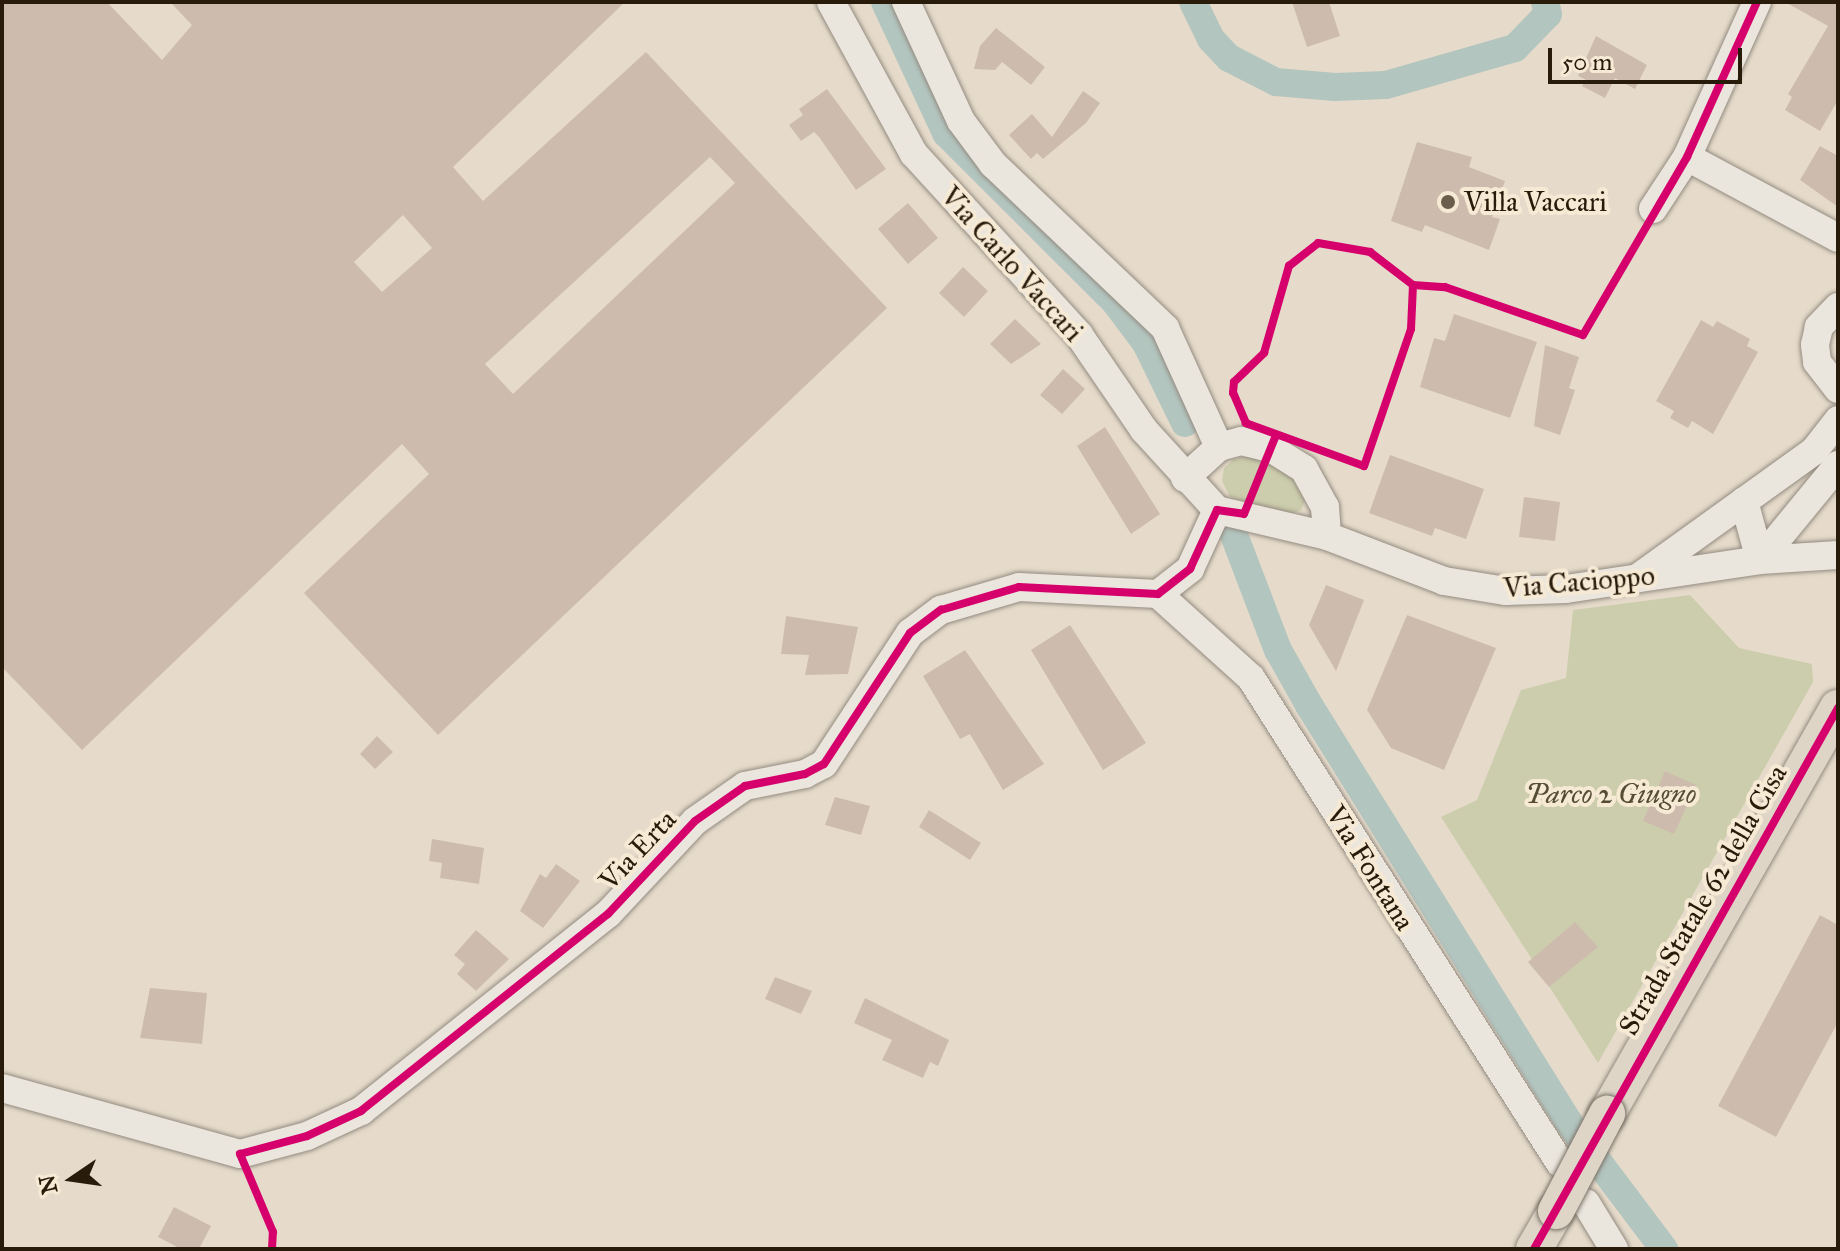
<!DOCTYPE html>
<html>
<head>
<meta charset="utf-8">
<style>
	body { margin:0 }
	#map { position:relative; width:1840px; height:1251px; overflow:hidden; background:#e6dbca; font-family:"IM FELL Great Primer",serif }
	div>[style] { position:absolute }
	.green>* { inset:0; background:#cccdac }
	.canal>* { height:28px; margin:-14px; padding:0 14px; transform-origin:14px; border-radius:14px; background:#b3c5bf }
	.building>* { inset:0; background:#cdbcad }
	.roads { filter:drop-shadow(0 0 2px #938b80) drop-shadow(0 0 2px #938b80) }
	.minor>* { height:28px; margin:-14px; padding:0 14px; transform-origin:14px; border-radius:14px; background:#eae5dd }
	.major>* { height:36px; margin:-18px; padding:0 18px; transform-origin:18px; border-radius:18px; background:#ded5c7 }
	.bridges { filter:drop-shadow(0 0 2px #797166) drop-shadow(0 0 2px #797166) }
	.major-bridge>* { height:36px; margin:-18px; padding:0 18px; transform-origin:18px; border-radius:18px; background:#ded5c7 }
	.cycleway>* { height:8px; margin:-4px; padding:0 4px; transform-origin:4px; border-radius:4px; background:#d6006c }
	.dots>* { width:22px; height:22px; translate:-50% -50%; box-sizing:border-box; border:4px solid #f6ead5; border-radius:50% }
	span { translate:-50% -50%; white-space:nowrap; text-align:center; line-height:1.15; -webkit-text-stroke:8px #f6ead5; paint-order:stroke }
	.poi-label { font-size:28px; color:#291b0a }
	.left { translate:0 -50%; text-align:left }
	.street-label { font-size:28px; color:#291b0a }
	.park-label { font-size:28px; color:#544d33; font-style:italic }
	.frame { position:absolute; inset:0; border:4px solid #291b0a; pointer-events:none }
	.north { position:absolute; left:32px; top:1139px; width:80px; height:80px; -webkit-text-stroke:6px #f6ead5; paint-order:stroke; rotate:257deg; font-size:22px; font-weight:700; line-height:32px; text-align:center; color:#291b0a }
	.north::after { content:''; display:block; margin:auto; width:28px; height:36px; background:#291b0a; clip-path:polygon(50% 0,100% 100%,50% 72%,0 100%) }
	.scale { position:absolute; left:1548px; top:48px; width:194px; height:36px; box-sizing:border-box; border:4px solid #291b0a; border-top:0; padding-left:10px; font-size:24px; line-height:28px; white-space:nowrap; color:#291b0a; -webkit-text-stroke:6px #f6ead5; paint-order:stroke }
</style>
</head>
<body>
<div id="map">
	<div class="green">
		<div style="clip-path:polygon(1253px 455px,1285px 462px,1305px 501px,1301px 510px,1288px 515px,1230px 497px,1222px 481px,1224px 468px,1234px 459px)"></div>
		<div style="clip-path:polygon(1690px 595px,1739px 648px,1812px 664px,1813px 682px,1598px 1063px,1441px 817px,1477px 800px,1521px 690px,1566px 678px,1573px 610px)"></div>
	</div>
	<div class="canal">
		<div style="left:885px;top:2px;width:145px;rotate:65deg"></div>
		<div style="left:946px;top:133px;width:240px;rotate:45deg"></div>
		<div style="left:1116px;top:303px;width:50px;rotate:53.1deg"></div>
		<div style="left:1146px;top:343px;width:89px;rotate:64deg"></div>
		<div style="left:1193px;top:2px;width:41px;rotate:64.1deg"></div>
		<div style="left:1211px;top:39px;width:26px;rotate:47deg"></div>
		<div style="left:1229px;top:58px;width:53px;rotate:27.1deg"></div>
		<div style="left:1276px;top:82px;width:59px;rotate:4.8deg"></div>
		<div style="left:1335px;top:87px;width:51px;rotate:-2.2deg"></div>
		<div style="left:1386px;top:85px;width:134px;rotate:-16deg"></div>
		<div style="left:1515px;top:48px;width:47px;rotate:-45.9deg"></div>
		<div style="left:1548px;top:14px;width:12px;rotate:-104deg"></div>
		<div style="left:1234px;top:535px;width:123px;rotate:69.1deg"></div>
		<div style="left:1278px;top:650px;width:63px;rotate:60.6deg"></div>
		<div style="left:1309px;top:705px;width:492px;rotate:58.1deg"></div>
		<div style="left:1569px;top:1123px;width:158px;rotate:53deg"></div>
	</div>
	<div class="building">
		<div style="clip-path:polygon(evenodd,2px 2px,107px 2px,162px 60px,192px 25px,170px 2px,625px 2px,453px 167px,483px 201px,646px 52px,887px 308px,438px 735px,304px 593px,429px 474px,402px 444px,82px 750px,2px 667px,2px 2px,710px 157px,735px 183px,513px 394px,485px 364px,710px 157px,2px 2px,403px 215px,432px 248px,382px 292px,354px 262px,403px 215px)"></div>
		<div style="clip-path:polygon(1292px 2px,1329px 2px,1340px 36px,1307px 47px)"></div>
		<div style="clip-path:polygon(1785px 2px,1838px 2px,1838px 100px,1820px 131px,1785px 110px,1792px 97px,1788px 94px,1828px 26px)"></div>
		<div style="clip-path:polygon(996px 28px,1045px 67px,1031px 85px,1002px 62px,995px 70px,974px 69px,980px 46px)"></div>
		<div style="clip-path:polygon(1596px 36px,1647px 65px,1635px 89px,1615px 78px,1605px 98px,1582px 86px,1586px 80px,1578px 76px)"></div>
		<div style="clip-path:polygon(827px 89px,886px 169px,856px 190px,819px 137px,814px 132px,801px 141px,789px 125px,803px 115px,799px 109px)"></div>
		<div style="clip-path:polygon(1083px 91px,1100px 103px,1086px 123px,1043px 159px,1037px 153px,1031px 159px,1009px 135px,1032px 114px,1052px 137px)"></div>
		<div style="clip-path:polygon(1417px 142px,1472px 157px,1469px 167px,1505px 181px,1492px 217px,1500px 219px,1489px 250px,1425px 225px,1422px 232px,1391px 221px)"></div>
		<div style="clip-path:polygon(1820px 146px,1838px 156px,1838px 207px,1800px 180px)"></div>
		<div style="clip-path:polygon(908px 203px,938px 238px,908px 264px,878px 229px)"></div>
		<div style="clip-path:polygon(963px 267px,988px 291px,964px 317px,939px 293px)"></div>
		<div style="clip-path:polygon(1454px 314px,1537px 342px,1510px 418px,1420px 387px,1434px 338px,1445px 341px)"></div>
		<div style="clip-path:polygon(1015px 319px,1041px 344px,1011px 364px,990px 344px)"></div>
		<div style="clip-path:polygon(1701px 320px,1713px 327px,1717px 321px,1750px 339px,1747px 346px,1758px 352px,1713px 434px,1692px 421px,1688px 428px,1670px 418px,1674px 411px,1656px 401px)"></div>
		<div style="clip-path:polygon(1545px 345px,1579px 357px,1569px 388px,1575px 390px,1560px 435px,1534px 426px)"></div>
		<div style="clip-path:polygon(1063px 369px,1085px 389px,1062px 414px,1040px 395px)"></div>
		<div style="clip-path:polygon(1105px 427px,1160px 514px,1131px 534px,1077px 446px)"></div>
		<div style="clip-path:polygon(1390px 455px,1484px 489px,1466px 539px,1435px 528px,1432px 536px,1369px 513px)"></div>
		<div style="clip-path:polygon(1524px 497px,1560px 502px,1555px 541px,1519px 537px)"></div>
		<div style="clip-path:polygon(1326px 585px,1364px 600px,1336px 671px,1309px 625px)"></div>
		<div style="clip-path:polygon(1407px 615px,1496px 648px,1444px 770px,1391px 748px,1367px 710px)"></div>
		<div style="clip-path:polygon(786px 616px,858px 627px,848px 674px,805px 675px,809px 655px,781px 654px)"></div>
		<div style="clip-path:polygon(1070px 625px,1146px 743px,1103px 770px,1031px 650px)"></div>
		<div style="clip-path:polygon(965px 650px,1044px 764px,1003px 790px,970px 734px,960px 739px,923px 676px)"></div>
		<div style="clip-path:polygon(377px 736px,393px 752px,375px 769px,360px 754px)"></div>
		<div style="clip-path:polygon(1665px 771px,1696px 785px,1674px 834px,1643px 821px)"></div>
		<div style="clip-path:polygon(835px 797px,870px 806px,861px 835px,825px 825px)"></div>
		<div style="clip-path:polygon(929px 810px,981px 843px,970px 860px,919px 827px)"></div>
		<div style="clip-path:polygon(432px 839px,484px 848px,479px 884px,440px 878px,442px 863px,429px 861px)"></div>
		<div style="clip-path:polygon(556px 864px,580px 881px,543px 928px,520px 911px,540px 874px,546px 878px)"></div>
		<div style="clip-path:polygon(1820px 915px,1838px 925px,1838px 1022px,1776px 1137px,1718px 1106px)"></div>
		<div style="clip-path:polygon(1575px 922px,1598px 947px,1549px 987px,1528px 962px)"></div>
		<div style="clip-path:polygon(476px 930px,509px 959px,476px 991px,457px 974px,465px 964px,454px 955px)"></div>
		<div style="clip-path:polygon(775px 977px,812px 991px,801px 1014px,765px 999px)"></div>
		<div style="clip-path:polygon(150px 988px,207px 993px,202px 1044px,140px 1038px)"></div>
		<div style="clip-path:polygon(865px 998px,949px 1040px,938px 1066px,930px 1062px,923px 1078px,882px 1060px,892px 1040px,854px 1023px)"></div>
		<div style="clip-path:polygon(174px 1207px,211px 1226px,199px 1249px,181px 1249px,158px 1237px)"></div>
	</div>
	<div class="roads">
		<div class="minor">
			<div style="left:831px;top:2px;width:173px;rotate:61.4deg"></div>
			<div style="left:914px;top:154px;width:245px;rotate:47.6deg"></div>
			<div style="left:1079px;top:335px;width:115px;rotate:55.6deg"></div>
			<div style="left:1144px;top:430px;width:108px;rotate:47.6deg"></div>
			<div style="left:906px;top:2px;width:131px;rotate:65.2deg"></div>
			<div style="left:961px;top:121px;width:54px;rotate:53.3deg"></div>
			<div style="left:993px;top:164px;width:238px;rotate:43.6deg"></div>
			<div style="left:1165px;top:328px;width:131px;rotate:65.6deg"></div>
			<div style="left:1687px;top:157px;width:171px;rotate:28.2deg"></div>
			<div style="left:1653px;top:209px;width:62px;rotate:-56.8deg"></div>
			<div style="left:1687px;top:157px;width:170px;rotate:-65.7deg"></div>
			<div style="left:1838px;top:307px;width:28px;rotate:134deg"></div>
			<div style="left:1819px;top:327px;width:18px;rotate:103deg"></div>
			<div style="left:1815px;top:345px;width:17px;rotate:83deg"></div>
			<div style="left:1817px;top:362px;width:34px;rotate:52deg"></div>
			<div style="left:1185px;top:478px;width:46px;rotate:-42.4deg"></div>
			<div style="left:1219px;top:447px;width:23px;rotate:-15deg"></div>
			<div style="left:1241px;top:441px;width:32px;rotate:14deg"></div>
			<div style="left:1272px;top:449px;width:38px;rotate:32deg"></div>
			<div style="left:1304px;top:469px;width:43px;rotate:61.1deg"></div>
			<div style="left:1325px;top:507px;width:29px;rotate:86deg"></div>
			<div style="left:1744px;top:501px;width:61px;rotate:74.8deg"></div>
			<div style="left:1760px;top:560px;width:123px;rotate:-50.6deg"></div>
			<div style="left:1636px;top:579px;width:219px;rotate:-35.7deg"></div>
			<div style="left:1814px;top:451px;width:39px;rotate:-52deg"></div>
			<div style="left:1158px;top:594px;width:125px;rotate:42.1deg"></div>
			<div style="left:1251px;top:678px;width:575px;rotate:57.5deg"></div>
			<div style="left:2px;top:1088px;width:247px;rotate:15.5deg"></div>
			<div style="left:240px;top:1154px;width:69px;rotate:-15deg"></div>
			<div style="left:307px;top:1136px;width:60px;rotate:-24.8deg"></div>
			<div style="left:361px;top:1111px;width:316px;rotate:-38.6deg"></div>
			<div style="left:608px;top:914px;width:127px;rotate:-46.9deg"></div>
			<div style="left:695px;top:821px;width:61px;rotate:-35deg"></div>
			<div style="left:745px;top:786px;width:61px;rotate:-11.3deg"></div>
			<div style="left:805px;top:774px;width:21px;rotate:-28deg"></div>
			<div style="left:824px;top:764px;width:157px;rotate:-56.7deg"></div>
			<div style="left:910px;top:633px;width:39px;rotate:-37deg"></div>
			<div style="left:941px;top:610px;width:81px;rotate:-16.4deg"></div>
			<div style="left:1019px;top:587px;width:139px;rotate:2.9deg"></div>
			<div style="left:1158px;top:594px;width:41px;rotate:-38deg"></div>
			<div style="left:1190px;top:569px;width:65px;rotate:-65.4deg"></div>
			<div style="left:1217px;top:510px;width:113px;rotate:13.3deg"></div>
			<div style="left:1327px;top:536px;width:125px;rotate:21deg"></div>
			<div style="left:1444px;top:581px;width:63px;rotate:9.2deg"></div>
			<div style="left:1506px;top:591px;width:60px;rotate:-1.9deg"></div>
			<div style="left:1566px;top:589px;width:196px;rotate:-8.5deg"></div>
			<div style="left:1760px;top:560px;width:78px;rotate:-3.7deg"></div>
			<div style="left:1586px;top:1203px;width:54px;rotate:58.7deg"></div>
		</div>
		<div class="major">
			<div style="left:1607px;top:1114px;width:467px;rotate:-60.4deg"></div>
			<div style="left:1534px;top:1249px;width:44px;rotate:-59.9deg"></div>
		</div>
	</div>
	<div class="bridges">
		<div class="major-bridge">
			<div style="left:1556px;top:1211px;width:110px;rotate:-62.3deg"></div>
		</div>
	</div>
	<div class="cycleway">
		<div style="left:1318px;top:243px;width:53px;rotate:9.8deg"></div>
		<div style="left:1370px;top:252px;width:54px;rotate:37.5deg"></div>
		<div style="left:1413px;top:285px;width:44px;rotate:92.6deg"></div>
		<div style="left:1411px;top:329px;width:145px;rotate:108.9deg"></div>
		<div style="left:1364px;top:466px;width:126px;rotate:-160deg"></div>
		<div style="left:1246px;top:423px;width:33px;rotate:-113deg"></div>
		<div style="left:1233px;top:393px;width:11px;rotate:-85deg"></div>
		<div style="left:1234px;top:382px;width:42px;rotate:-44deg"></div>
		<div style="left:1264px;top:353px;width:91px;rotate:-74deg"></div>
		<div style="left:1289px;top:266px;width:37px;rotate:-38deg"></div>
		<div style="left:1413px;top:285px;width:32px;rotate:4deg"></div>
		<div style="left:1445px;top:287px;width:146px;rotate:19.2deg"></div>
		<div style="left:1583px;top:335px;width:206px;rotate:-59.7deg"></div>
		<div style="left:1687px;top:157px;width:170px;rotate:-65.7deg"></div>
		<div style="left:272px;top:1249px;width:17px;rotate:-87deg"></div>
		<div style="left:273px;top:1232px;width:85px;rotate:-112.9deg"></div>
		<div style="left:240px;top:1154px;width:69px;rotate:-15deg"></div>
		<div style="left:307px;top:1136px;width:60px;rotate:-24.8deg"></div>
		<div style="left:361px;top:1111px;width:316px;rotate:-38.6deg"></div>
		<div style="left:608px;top:914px;width:127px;rotate:-46.9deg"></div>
		<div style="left:695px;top:821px;width:61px;rotate:-35deg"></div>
		<div style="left:745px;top:786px;width:61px;rotate:-11.3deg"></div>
		<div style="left:805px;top:774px;width:21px;rotate:-28deg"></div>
		<div style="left:824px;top:764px;width:157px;rotate:-56.7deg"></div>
		<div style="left:910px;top:633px;width:39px;rotate:-37deg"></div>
		<div style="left:941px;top:610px;width:81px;rotate:-16.4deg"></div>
		<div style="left:1019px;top:587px;width:139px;rotate:2.9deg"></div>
		<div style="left:1158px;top:594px;width:41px;rotate:-38deg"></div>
		<div style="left:1190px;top:569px;width:65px;rotate:-65.4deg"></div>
		<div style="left:1217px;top:510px;width:27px;rotate:8deg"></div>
		<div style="left:1244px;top:514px;width:85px;rotate:-67.9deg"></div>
		<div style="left:1534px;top:1249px;width:621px;rotate:-60.67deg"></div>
	</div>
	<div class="dots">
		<div style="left:1448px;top:202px;background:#6b5e4d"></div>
	</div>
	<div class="poi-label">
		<span class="left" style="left:1464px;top:202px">Villa Vaccari</span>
	</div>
	<div class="street-label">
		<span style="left:1012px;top:264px;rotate:48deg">Via Carlo Vaccari</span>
		<span style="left:1579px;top:582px;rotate:-5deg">Via Cacioppo</span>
		<span style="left:638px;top:850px;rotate:-47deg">Via Erta</span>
		<span style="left:1370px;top:868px;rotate:58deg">Via Fontana</span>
		<span style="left:1703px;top:900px;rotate:-60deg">Strada Statale 62 della Cisa</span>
	</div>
	<div class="park-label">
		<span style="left:1611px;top:794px">Parco 2 Giugno</span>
	</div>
	<div class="frame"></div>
	<div class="north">N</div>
	<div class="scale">50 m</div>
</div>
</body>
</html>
